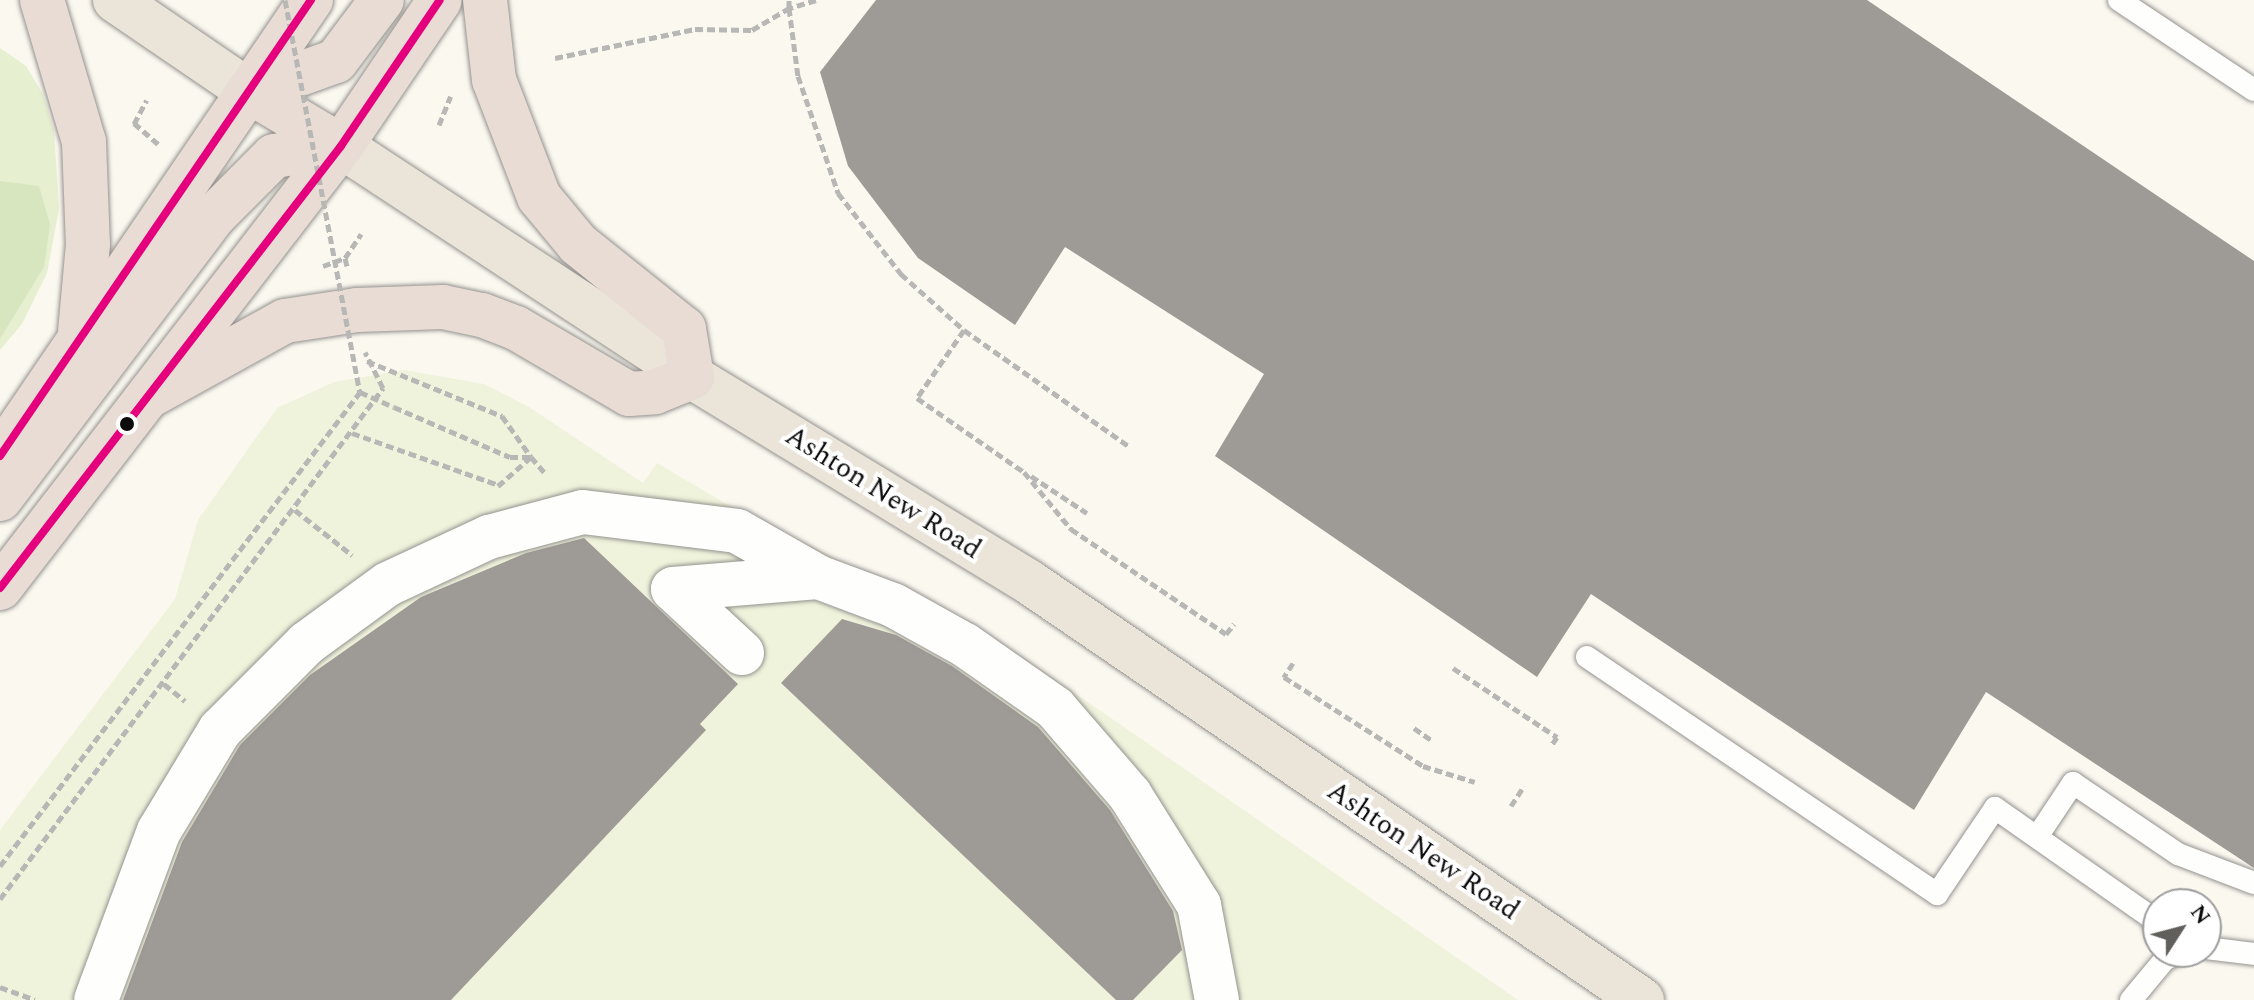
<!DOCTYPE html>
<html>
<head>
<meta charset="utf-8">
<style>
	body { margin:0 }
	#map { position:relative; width:2254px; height:1000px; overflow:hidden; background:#fbf8f0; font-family:Spectral,serif }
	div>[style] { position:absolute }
	.green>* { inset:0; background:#e7efd1 }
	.forest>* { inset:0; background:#d8e6bf }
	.pitch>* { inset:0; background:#eff3db }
	.building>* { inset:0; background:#9e9a96 }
	.path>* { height:5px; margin-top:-2.5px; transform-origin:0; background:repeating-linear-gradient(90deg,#b7b7b5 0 8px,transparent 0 12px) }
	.roads { filter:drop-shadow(0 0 2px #94928f) drop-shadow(0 0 2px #94928f) }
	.lane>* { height:22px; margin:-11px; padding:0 11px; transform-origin:11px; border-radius:11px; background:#fefefd }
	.street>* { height:44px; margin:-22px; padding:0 22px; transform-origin:22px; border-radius:22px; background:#fefefd }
	.primary>* { height:44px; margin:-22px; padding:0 22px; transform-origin:22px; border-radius:22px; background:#ebe4d8 }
	.highway>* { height:44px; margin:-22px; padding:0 22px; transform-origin:22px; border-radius:22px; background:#e8dcd5 }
	.path-bridge>* { height:5px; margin-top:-2.5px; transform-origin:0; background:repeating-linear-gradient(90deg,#b7b7b5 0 8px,transparent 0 12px) }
	.bus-1>* { height:8px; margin:-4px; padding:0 4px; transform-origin:4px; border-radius:4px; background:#e5007d }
	.dots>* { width:22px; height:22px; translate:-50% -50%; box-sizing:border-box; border:4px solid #fff; border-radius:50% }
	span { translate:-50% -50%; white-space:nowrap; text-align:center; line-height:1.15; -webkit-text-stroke:8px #fff; paint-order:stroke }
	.street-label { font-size:28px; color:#0c0c0c }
	.north { position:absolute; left:2142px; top:888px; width:80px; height:80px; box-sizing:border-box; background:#fff; border:2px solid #9e9e9e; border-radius:50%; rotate:54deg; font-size:22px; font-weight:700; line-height:32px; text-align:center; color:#0c0c0c }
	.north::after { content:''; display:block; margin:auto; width:28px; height:36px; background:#605f5c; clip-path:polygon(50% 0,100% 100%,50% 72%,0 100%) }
</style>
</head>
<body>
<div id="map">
	<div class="green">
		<div style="clip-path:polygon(0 48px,26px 66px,43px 94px,54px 131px,59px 209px,47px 273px,22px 324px,0 350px)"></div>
	</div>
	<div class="forest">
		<div style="clip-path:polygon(0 181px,39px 186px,50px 224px,44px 267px,0 339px)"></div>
	</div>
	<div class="pitch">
		<div style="clip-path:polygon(404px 370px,484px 384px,529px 407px,643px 483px,657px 463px,723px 502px,997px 639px,1518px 1000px,0 1000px,0 830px,175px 599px,198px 520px,277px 408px,334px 382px)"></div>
	</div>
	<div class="building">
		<div style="clip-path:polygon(876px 0,1867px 0,2254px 261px,2254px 868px,1986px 692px,1914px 810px,1591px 594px,1537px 677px,1215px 456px,1264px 374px,1065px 247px,1015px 325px,918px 258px,848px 166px,820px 72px)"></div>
		<div style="clip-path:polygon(584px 538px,738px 684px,700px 724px,706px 730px,451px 1000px,123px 1000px,182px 842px,240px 745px,310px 675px,421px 597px,526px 553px)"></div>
		<div style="clip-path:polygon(842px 619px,896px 635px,952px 666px,1038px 727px,1110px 810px,1173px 911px,1182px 950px,1133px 1000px,1116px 1000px,781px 683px)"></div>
	</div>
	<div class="path">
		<div style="left:816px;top:0;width:28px;rotate:163deg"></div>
		<div style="left:789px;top:8px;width:69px;rotate:82.5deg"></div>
		<div style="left:798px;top:76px;width:124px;rotate:71.1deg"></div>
		<div style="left:838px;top:193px;width:103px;rotate:52.1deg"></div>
		<div style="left:901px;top:274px;width:84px;rotate:41.6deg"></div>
		<div style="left:964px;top:330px;width:203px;rotate:35.2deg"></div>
		<div style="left:555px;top:58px;width:143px;rotate:-11.7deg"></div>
		<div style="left:695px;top:29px;width:57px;rotate:1deg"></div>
		<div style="left:752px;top:30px;width:43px;rotate:-30.7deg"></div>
		<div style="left:789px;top:8px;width:8px;rotate:-90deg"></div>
		<div style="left:134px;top:123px;width:32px;rotate:41deg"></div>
		<div style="left:134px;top:124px;width:27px;rotate:-62deg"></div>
		<div style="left:439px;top:125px;width:31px;rotate:-68deg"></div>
		<div style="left:323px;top:266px;width:23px;rotate:-20deg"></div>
		<div style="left:347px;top:266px;width:8px;rotate:-104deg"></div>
		<div style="left:345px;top:258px;width:29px;rotate:-56deg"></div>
		<div style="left:964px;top:330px;width:83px;rotate:124.7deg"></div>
		<div style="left:917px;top:398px;width:130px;rotate:34.7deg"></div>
		<div style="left:1024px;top:472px;width:74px;rotate:50.5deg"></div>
		<div style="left:1071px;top:529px;width:187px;rotate:34.1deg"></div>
		<div style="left:1226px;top:634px;width:13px;rotate:-51deg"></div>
		<div style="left:367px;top:361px;width:146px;rotate:22.2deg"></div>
		<div style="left:502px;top:416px;width:50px;rotate:54.7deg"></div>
		<div style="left:394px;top:407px;width:126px;rotate:23.3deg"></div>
		<div style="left:510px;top:457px;width:21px"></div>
		<div style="left:352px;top:433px;width:156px;rotate:19.5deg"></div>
		<div style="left:1031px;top:476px;width:67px;rotate:33.5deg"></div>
		<div style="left:498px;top:486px;width:44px;rotate:-41.3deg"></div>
		<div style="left:531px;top:457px;width:23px;rotate:49deg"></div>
		<div style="left:295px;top:510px;width:73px;rotate:38.3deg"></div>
		<div style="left:1293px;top:663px;width:17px;rotate:123deg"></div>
		<div style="left:1284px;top:677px;width:165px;rotate:32.6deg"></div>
		<div style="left:1423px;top:766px;width:54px;rotate:17.1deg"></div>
		<div style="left:1453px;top:668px;width:125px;rotate:33.6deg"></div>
		<div style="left:1557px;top:737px;width:11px;rotate:124deg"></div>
		<div style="left:164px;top:684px;width:27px;rotate:39deg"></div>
		<div style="left:1414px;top:728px;width:21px;rotate:35deg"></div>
		<div style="left:1511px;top:806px;width:24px;rotate:-57deg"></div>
		<div style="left:0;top:866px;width:595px;rotate:-52.78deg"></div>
		<div style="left:0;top:899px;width:639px;rotate:-53.15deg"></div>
		<div style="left:383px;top:388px;width:40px;rotate:-116.6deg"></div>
		<div style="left:0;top:987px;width:37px;rotate:20deg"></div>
	</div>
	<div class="roads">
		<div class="lane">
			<div style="left:2119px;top:0;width:162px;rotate:33.7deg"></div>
			<div style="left:1587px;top:657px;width:423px;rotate:34.1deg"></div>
			<div style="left:1937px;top:894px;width:104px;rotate:-56deg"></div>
			<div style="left:1995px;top:808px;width:192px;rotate:35deg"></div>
			<div style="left:2152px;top:918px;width:19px;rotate:72deg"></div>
			<div style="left:2037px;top:837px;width:65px;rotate:-56.3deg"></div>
			<div style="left:2073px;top:783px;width:127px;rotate:34.1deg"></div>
			<div style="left:2178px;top:854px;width:81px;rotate:20.9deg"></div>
			<div style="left:2206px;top:948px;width:48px;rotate:7.1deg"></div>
			<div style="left:2131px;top:1000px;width:53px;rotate:-50.3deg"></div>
			<div style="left:2165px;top:959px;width:19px;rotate:-21deg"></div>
		</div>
		<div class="street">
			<div style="left:742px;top:653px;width:94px;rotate:-137.2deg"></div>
			<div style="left:673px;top:589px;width:145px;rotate:-4.7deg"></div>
			<div style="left:96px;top:1000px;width:180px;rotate:-69.6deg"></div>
			<div style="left:159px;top:831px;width:118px;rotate:-58.9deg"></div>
			<div style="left:220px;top:730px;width:123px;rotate:-45deg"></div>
			<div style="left:307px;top:643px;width:100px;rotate:-36.1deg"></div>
			<div style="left:388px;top:584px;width:111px;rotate:-25deg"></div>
			<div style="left:489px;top:537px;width:97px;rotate:-14.9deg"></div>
			<div style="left:583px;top:512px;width:155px;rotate:7deg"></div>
			<div style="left:737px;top:531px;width:93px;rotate:29.6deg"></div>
			<div style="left:818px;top:577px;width:80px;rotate:20.5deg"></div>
			<div style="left:893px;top:605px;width:82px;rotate:29.1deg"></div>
			<div style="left:965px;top:645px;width:110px;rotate:35deg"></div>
			<div style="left:1055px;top:708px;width:115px;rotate:49.2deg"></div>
			<div style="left:1130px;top:795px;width:130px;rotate:57.9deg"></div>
			<div style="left:1199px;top:905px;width:97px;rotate:79.3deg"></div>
		</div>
		<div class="primary">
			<div style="left:115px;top:0;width:163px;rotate:34.3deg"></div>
			<div style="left:341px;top:146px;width:420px;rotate:33.3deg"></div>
			<div style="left:692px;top:377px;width:394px;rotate:31.3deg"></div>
			<div style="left:1029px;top:582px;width:742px;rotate:34.29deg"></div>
		</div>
		<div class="highway">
			<div style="left:42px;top:0;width:148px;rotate:73.5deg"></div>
			<div style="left:84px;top:142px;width:102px;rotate:87.8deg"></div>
			<div style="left:88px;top:244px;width:88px;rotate:95.2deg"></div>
			<div style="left:250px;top:92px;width:91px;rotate:-19.8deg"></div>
			<div style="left:336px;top:61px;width:76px;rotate:-53deg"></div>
			<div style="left:250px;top:92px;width:106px;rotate:30.7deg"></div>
			<div style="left:151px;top:395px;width:153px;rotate:-28.9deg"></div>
			<div style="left:285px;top:321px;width:73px;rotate:-8.7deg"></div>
			<div style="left:357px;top:310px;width:86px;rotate:-2deg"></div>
			<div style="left:443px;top:307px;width:40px;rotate:12deg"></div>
			<div style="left:482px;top:315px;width:36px;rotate:21deg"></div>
			<div style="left:516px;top:328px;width:131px;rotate:30.3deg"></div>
			<div style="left:629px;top:394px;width:26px;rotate:-4deg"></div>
			<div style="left:655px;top:392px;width:40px;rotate:-22deg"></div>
			<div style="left:692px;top:377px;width:49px;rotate:-99.5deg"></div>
			<div style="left:684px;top:329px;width:136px;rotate:-141.3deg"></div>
			<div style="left:578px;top:244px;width:61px;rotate:-129.7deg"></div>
			<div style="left:539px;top:197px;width:125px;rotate:-111deg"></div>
			<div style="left:494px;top:80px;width:81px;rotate:-96.4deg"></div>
			<div style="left:0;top:456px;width:552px;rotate:-55.71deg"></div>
			<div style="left:0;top:499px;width:356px;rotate:-52.9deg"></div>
			<div style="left:215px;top:215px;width:83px;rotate:-45deg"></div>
			<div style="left:274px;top:156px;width:68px;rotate:-8.5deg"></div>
			<div style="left:0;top:588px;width:558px;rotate:-52.35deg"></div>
			<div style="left:341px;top:146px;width:176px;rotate:-55.9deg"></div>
		</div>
	</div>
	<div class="path-bridge">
		<div style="left:285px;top:0;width:399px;rotate:79.2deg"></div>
		<div style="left:360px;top:392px;width:37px;rotate:24deg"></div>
	</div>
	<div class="bus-1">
		<div style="left:0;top:456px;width:552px;rotate:-55.71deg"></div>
		<div style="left:0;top:588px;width:558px;rotate:-52.35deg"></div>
		<div style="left:341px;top:146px;width:176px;rotate:-55.9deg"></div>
	</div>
	<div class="dots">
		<div style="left:127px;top:424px;background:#0c0c0c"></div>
	</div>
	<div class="street-label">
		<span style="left:883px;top:493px;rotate:32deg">Ashton New Road</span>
		<span style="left:1423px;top:851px;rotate:34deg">Ashton New Road</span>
	</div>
	<div class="north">N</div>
</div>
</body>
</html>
